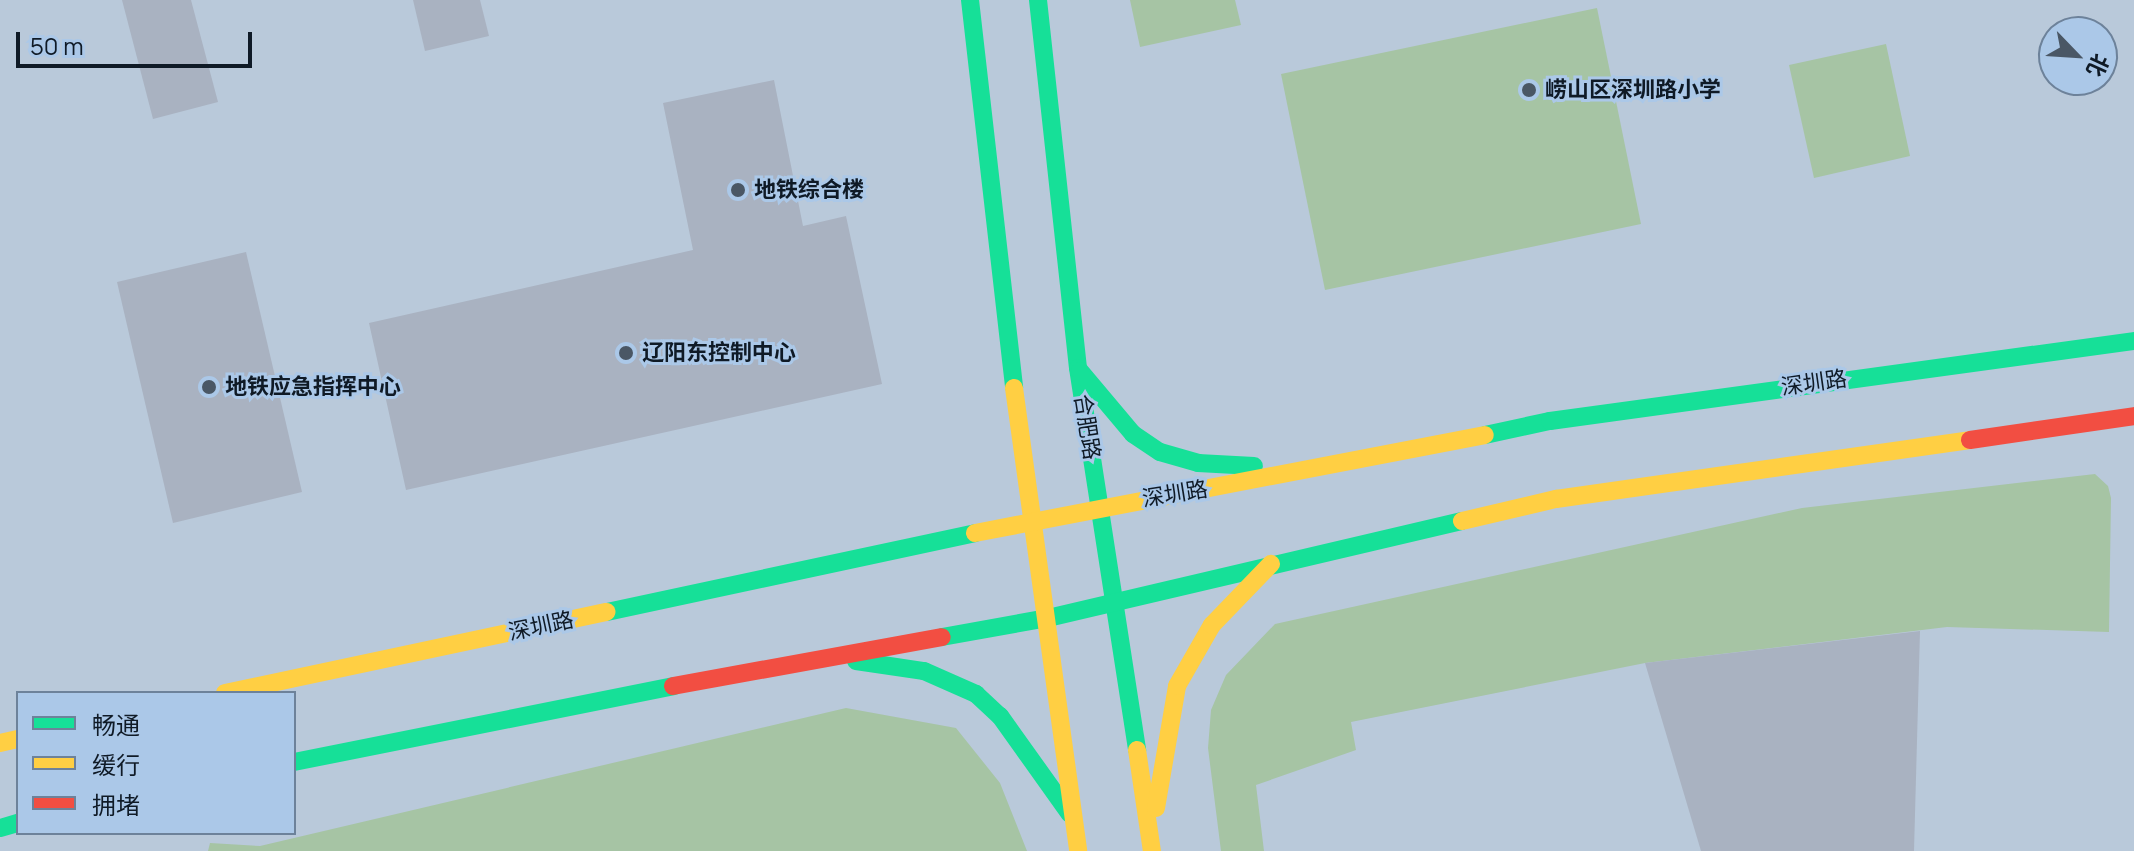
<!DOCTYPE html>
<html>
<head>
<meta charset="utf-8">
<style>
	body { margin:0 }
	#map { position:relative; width:2134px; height:851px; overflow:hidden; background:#b9c9da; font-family:Manrope,"Noto Sans SC",sans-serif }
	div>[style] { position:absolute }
	.green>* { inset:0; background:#a6c4a4 }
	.building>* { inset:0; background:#a9b2c1 }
	.fast>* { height:18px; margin:-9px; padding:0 9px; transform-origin:9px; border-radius:9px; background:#16e098 }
	.slow>* { height:18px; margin:-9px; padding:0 9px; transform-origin:9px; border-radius:9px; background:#ffcf43 }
	.jam>* { height:18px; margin:-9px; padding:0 9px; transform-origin:9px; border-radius:9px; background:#f24e42 }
	.dots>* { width:22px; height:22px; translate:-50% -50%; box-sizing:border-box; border:4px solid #abc8e8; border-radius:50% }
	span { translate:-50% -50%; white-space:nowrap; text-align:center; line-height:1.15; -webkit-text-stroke:6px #abc8e8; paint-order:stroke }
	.poi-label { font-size:22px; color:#0f1a26; font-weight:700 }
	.left { translate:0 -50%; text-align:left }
	.street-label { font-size:22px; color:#0f1a26 }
	.legend { position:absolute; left:16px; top:691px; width:280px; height:144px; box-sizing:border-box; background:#abc8e8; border:2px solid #6d829a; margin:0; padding:10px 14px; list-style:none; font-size:24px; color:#0f1a26 }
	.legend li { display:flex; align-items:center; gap:16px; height:40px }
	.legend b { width:40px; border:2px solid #6d829a }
	.north { position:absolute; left:2038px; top:16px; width:80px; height:80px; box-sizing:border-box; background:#abc8e8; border:2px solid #6d829a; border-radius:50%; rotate:115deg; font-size:22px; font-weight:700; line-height:32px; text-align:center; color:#0f1a26 }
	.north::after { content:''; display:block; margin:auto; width:28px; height:36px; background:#4a5765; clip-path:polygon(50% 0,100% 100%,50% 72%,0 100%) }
	.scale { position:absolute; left:16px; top:32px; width:236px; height:36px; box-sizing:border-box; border:4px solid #0f1a26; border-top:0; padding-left:10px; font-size:24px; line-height:28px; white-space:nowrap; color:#0f1a26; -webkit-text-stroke:6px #abc8e8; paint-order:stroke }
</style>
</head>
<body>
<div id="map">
	<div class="green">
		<div style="clip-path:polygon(1130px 0,1235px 0,1241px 25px,1140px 47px)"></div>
		<div style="clip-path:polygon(1597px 8px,1641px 224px,1325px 290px,1281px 74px)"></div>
		<div style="clip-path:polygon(1886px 44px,1910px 156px,1814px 178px,1789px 65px)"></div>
		<div style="clip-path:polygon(2095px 474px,2108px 486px,2111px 498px,2109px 632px,1947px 627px,1645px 663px,1351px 722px,1356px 750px,1256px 785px,1264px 851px,1221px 851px,1208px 748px,1211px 710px,1226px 675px,1275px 624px,1802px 508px)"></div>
		<div style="clip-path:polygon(846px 708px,956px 728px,1000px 783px,1027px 851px,208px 851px,210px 843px,260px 846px)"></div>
	</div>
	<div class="building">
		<div style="clip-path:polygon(122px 0,191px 0,218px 102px,153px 119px)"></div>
		<div style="clip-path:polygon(413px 0,480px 0,489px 36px,425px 51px)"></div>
		<div style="clip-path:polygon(774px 80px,803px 226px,846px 216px,882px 384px,406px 490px,369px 323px,693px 250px,663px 103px)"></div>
		<div style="clip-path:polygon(246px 252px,302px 492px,173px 523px,117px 282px)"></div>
		<div style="clip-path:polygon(1920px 631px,1914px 851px,1701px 851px,1645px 663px)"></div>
	</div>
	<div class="fast">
		<div style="left:970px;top:0;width:390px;rotate:83.5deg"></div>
		<div style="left:1038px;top:0;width:370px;rotate:83.8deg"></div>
		<div style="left:1078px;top:368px;width:387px;rotate:81.2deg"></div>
		<div style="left:1080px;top:371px;width:82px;rotate:49.9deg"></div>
		<div style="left:1133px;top:434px;width:32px;rotate:34deg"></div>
		<div style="left:1160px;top:452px;width:40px;rotate:16deg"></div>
		<div style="left:1198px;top:463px;width:56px;rotate:3.1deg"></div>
		<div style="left:1485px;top:435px;width:66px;rotate:-12.2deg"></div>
		<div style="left:1550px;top:421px;width:589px;rotate:-7.8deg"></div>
		<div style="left:607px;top:612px;width:376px;rotate:-12.1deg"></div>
		<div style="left:942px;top:637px;width:108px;rotate:-10.2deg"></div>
		<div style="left:1048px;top:618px;width:425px;rotate:-13.2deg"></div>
		<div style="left:856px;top:661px;width:69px;rotate:8.4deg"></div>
		<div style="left:924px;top:671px;width:57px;rotate:23.9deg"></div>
		<div style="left:976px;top:694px;width:33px;rotate:43deg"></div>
		<div style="left:1000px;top:716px;width:120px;rotate:54.5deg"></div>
		<div style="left:294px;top:762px;width:387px;rotate:-11.3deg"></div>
		<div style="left:0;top:828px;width:19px;rotate:-16deg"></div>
	</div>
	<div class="slow">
		<div style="left:1014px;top:388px;width:467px;rotate:82.1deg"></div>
		<div style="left:1462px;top:521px;width:97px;rotate:-13.2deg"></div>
		<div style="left:1556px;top:499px;width:418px;rotate:-8.1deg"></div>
		<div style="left:975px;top:533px;width:519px;rotate:-10.88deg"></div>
		<div style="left:225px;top:693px;width:390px;rotate:-12deg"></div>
		<div style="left:0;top:743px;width:18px;rotate:-13deg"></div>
		<div style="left:1137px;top:750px;width:102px;rotate:81.6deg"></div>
		<div style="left:1156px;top:808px;width:124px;rotate:-80.2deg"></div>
		<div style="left:1177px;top:686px;width:70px;rotate:-60.2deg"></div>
		<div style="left:1212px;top:625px;width:85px;rotate:-46deg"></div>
	</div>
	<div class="jam">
		<div style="left:1970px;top:440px;width:166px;rotate:-8.3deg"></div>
		<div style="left:673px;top:686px;width:273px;rotate:-10.3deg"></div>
	</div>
	<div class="dots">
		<div style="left:1529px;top:90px;background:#4a5765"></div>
		<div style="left:738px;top:190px;background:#4a5765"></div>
		<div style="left:626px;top:353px;background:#4a5765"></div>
		<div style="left:209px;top:387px;background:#4a5765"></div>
	</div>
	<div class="poi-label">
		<span class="left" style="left:1545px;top:90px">崂山区深圳路小学</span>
		<span class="left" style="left:754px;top:190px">地铁综合楼</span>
		<span class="left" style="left:642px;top:353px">辽阳东控制中心</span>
		<span class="left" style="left:225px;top:387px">地铁应急指挥中心</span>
	</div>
	<div class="street-label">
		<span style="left:1814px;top:383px;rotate:-8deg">深圳路</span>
		<span style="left:1087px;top:427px;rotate:81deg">合肥路</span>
		<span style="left:1175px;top:494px;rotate:-9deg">深圳路</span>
		<span style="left:541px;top:626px;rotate:-12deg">深圳路</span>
	</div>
	<ul class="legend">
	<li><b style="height:10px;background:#16e098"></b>畅通</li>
	<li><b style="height:10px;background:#ffcf43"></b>缓行</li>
	<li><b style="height:10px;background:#f24e42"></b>拥堵</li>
	</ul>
	<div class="north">北</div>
	<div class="scale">50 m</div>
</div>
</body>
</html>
